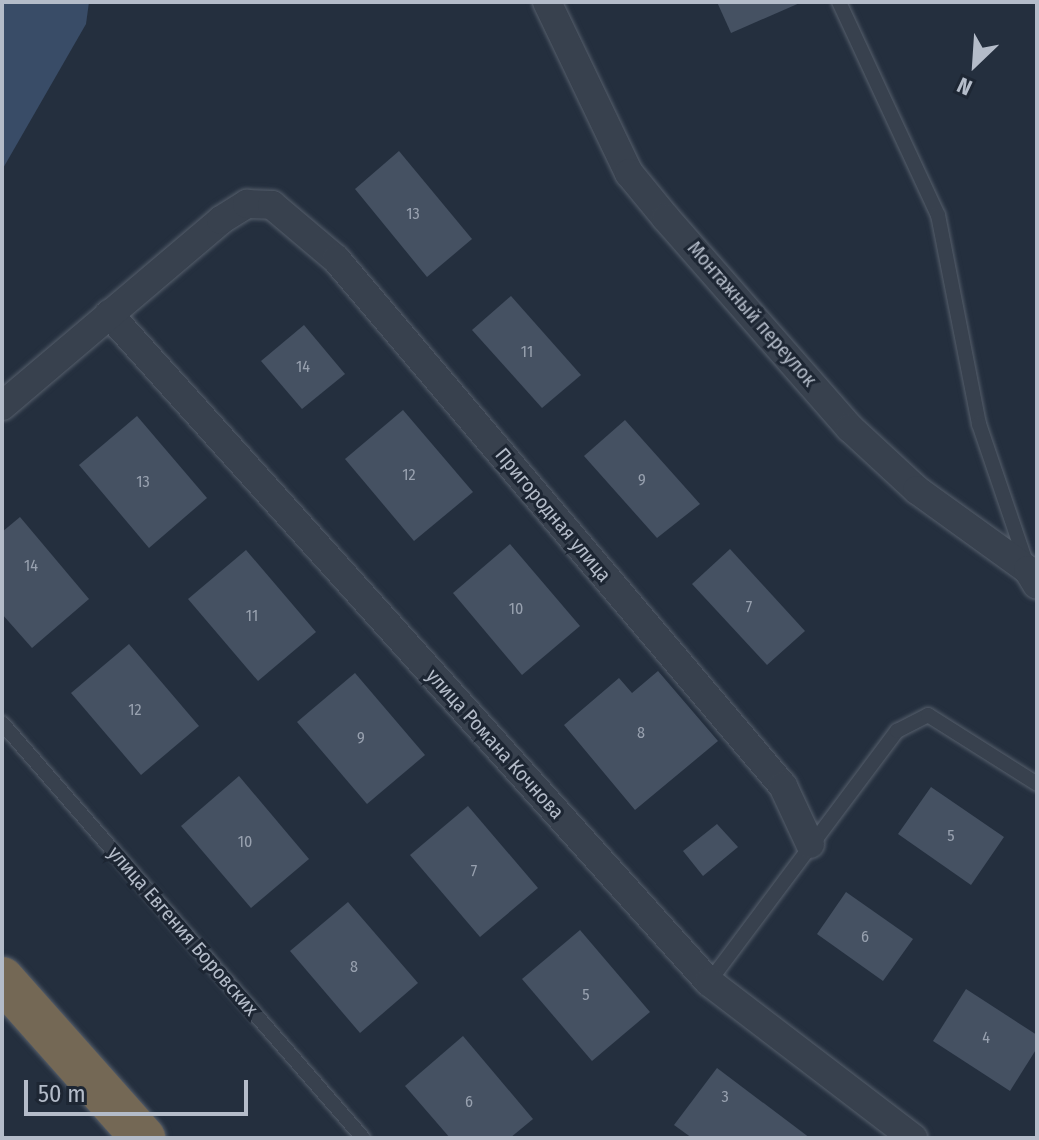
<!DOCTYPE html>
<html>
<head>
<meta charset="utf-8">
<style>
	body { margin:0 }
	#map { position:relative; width:1039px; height:1140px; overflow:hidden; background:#242f3e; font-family:"Fira Sans Condensed",sans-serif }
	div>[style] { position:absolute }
	.water>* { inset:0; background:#394c67 }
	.building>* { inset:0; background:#455162 }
	.roads { filter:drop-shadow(0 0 2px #565f6c) drop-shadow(0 0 2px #565f6c) }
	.lane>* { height:14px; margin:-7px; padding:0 7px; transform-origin:7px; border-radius:7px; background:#38414e }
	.street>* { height:28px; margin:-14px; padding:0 14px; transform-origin:14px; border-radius:14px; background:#38414e }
	.highway>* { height:44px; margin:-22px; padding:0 22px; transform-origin:22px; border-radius:22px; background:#746855 }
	span { translate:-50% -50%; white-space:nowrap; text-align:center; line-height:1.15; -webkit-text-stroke:6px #1d2633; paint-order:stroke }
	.number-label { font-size:16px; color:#98a1af }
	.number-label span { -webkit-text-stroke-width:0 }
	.street-label { font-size:20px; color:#b4bcc9 }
	.frame { position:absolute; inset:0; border:4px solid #b4bcc9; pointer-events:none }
	.north { position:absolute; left:935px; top:24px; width:80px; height:80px; -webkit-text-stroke:6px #1d2633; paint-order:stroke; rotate:205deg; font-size:22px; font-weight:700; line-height:32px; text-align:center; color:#b4bcc9 }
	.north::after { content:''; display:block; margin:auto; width:28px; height:36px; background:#b4bcc9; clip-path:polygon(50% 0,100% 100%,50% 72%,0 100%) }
	.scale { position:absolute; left:24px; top:1080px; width:224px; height:36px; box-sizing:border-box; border:4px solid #b4bcc9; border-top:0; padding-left:10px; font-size:24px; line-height:28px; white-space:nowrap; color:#b4bcc9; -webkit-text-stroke:6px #1d2633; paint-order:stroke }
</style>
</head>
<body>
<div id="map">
	<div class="water">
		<div style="clip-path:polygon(2px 2px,89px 2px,86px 24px,2px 170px)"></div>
	</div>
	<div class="building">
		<div style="clip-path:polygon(717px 2px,802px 2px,731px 33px)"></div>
		<div style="clip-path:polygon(399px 151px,472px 239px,427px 277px,355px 189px)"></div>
		<div style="clip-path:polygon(511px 296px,581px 375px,542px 408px,472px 330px)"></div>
		<div style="clip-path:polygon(304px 325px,345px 374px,302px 409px,261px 361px)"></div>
		<div style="clip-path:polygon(403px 410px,473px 492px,414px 541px,345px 459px)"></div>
		<div style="clip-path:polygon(137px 416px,207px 498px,149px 548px,79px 465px)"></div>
		<div style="clip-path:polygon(625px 420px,700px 504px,657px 538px,584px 456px)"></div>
		<div style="clip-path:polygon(20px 517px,89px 599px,32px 648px,2px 614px,2px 532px)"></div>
		<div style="clip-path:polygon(510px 544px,580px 626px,522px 675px,453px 593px)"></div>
		<div style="clip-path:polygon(730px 549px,805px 631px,767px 665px,692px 584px)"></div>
		<div style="clip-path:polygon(246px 550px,316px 632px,258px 681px,188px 599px)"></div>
		<div style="clip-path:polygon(129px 644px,199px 726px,141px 775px,71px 693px)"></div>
		<div style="clip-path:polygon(658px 671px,718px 741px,635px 810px,564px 725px,619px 678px,632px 693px)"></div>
		<div style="clip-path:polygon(355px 673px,425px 755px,367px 804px,297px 722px)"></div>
		<div style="clip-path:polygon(239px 776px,309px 859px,251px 908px,181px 826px)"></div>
		<div style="clip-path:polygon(931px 787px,1004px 837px,971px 885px,898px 834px)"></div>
		<div style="clip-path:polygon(468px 806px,538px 888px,480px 937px,410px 855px)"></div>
		<div style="clip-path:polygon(717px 824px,738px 847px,703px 876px,683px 851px)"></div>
		<div style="clip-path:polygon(846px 892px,913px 939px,883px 981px,817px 934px)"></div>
		<div style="clip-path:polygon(348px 902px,418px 983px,360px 1033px,290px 951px)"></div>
		<div style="clip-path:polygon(580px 930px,650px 1012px,592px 1061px,522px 979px)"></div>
		<div style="clip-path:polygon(966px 989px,1037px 1035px,1037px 1048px,1010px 1091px,933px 1041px)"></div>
		<div style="clip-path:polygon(463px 1036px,533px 1119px,510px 1138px,450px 1138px,405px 1086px)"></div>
		<div style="clip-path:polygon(717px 1068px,810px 1138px,692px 1138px,674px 1125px)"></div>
	</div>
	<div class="roads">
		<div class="lane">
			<div style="left:839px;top:2px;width:235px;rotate:65.1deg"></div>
			<div style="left:938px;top:215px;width:213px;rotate:78.9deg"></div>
			<div style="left:979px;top:424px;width:149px;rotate:71.2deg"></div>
			<div style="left:2px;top:723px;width:550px;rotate:48.98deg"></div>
			<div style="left:709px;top:982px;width:314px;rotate:-53.2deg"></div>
			<div style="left:897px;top:731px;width:35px;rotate:-27deg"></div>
			<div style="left:928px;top:715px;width:129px;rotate:32.3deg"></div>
		</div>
		<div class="street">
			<div style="left:547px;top:2px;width:190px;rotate:64.4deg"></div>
			<div style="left:629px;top:173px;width:58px;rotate:50.6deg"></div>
			<div style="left:666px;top:218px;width:279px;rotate:48.8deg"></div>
			<div style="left:850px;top:428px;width:91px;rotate:42.8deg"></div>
			<div style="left:917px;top:490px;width:137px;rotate:35.8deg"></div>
			<div style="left:1028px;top:570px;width:17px;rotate:59deg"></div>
			<div style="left:109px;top:314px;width:898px;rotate:48.07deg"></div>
			<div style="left:709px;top:982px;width:257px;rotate:37.4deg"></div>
			<div style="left:2px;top:406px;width:287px;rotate:-40.3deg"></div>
			<div style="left:221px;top:220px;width:31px;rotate:-32deg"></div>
			<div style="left:247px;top:204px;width:25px;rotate:2deg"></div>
			<div style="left:272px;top:205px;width:84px;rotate:40.2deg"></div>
			<div style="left:336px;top:259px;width:691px;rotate:49.7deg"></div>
			<div style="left:783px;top:786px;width:64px;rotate:65deg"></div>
		</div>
		<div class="highway">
			<div style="left:2px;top:979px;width:213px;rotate:48.4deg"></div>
		</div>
	</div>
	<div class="number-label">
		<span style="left:413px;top:214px">13</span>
		<span style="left:527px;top:352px">11</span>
		<span style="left:303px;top:367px">14</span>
		<span style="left:409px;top:475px">12</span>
		<span style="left:642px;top:480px">9</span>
		<span style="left:143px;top:482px">13</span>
		<span style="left:31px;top:566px">14</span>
		<span style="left:749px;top:607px">7</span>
		<span style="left:516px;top:609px">10</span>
		<span style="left:252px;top:616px">11</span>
		<span style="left:135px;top:710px">12</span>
		<span style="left:641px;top:733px">8</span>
		<span style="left:361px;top:738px">9</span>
		<span style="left:951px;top:836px">5</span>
		<span style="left:245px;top:842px">10</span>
		<span style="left:474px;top:871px">7</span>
		<span style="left:865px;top:937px">6</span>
		<span style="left:354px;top:967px">8</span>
		<span style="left:586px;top:995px">5</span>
		<span style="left:986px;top:1038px">4</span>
		<span style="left:725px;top:1097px">3</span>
		<span style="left:469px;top:1102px">6</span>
	</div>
	<div class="street-label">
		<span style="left:752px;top:314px;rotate:49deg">Монтажный переулок</span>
		<span style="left:553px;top:515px;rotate:50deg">Пригородная улица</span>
		<span style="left:495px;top:744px;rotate:48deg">улица Романа Кочнова</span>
		<span style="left:183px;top:931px;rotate:49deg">улица Евгения Боровских</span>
	</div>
	<div class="frame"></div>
	<div class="north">N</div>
	<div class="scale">50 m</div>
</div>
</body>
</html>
